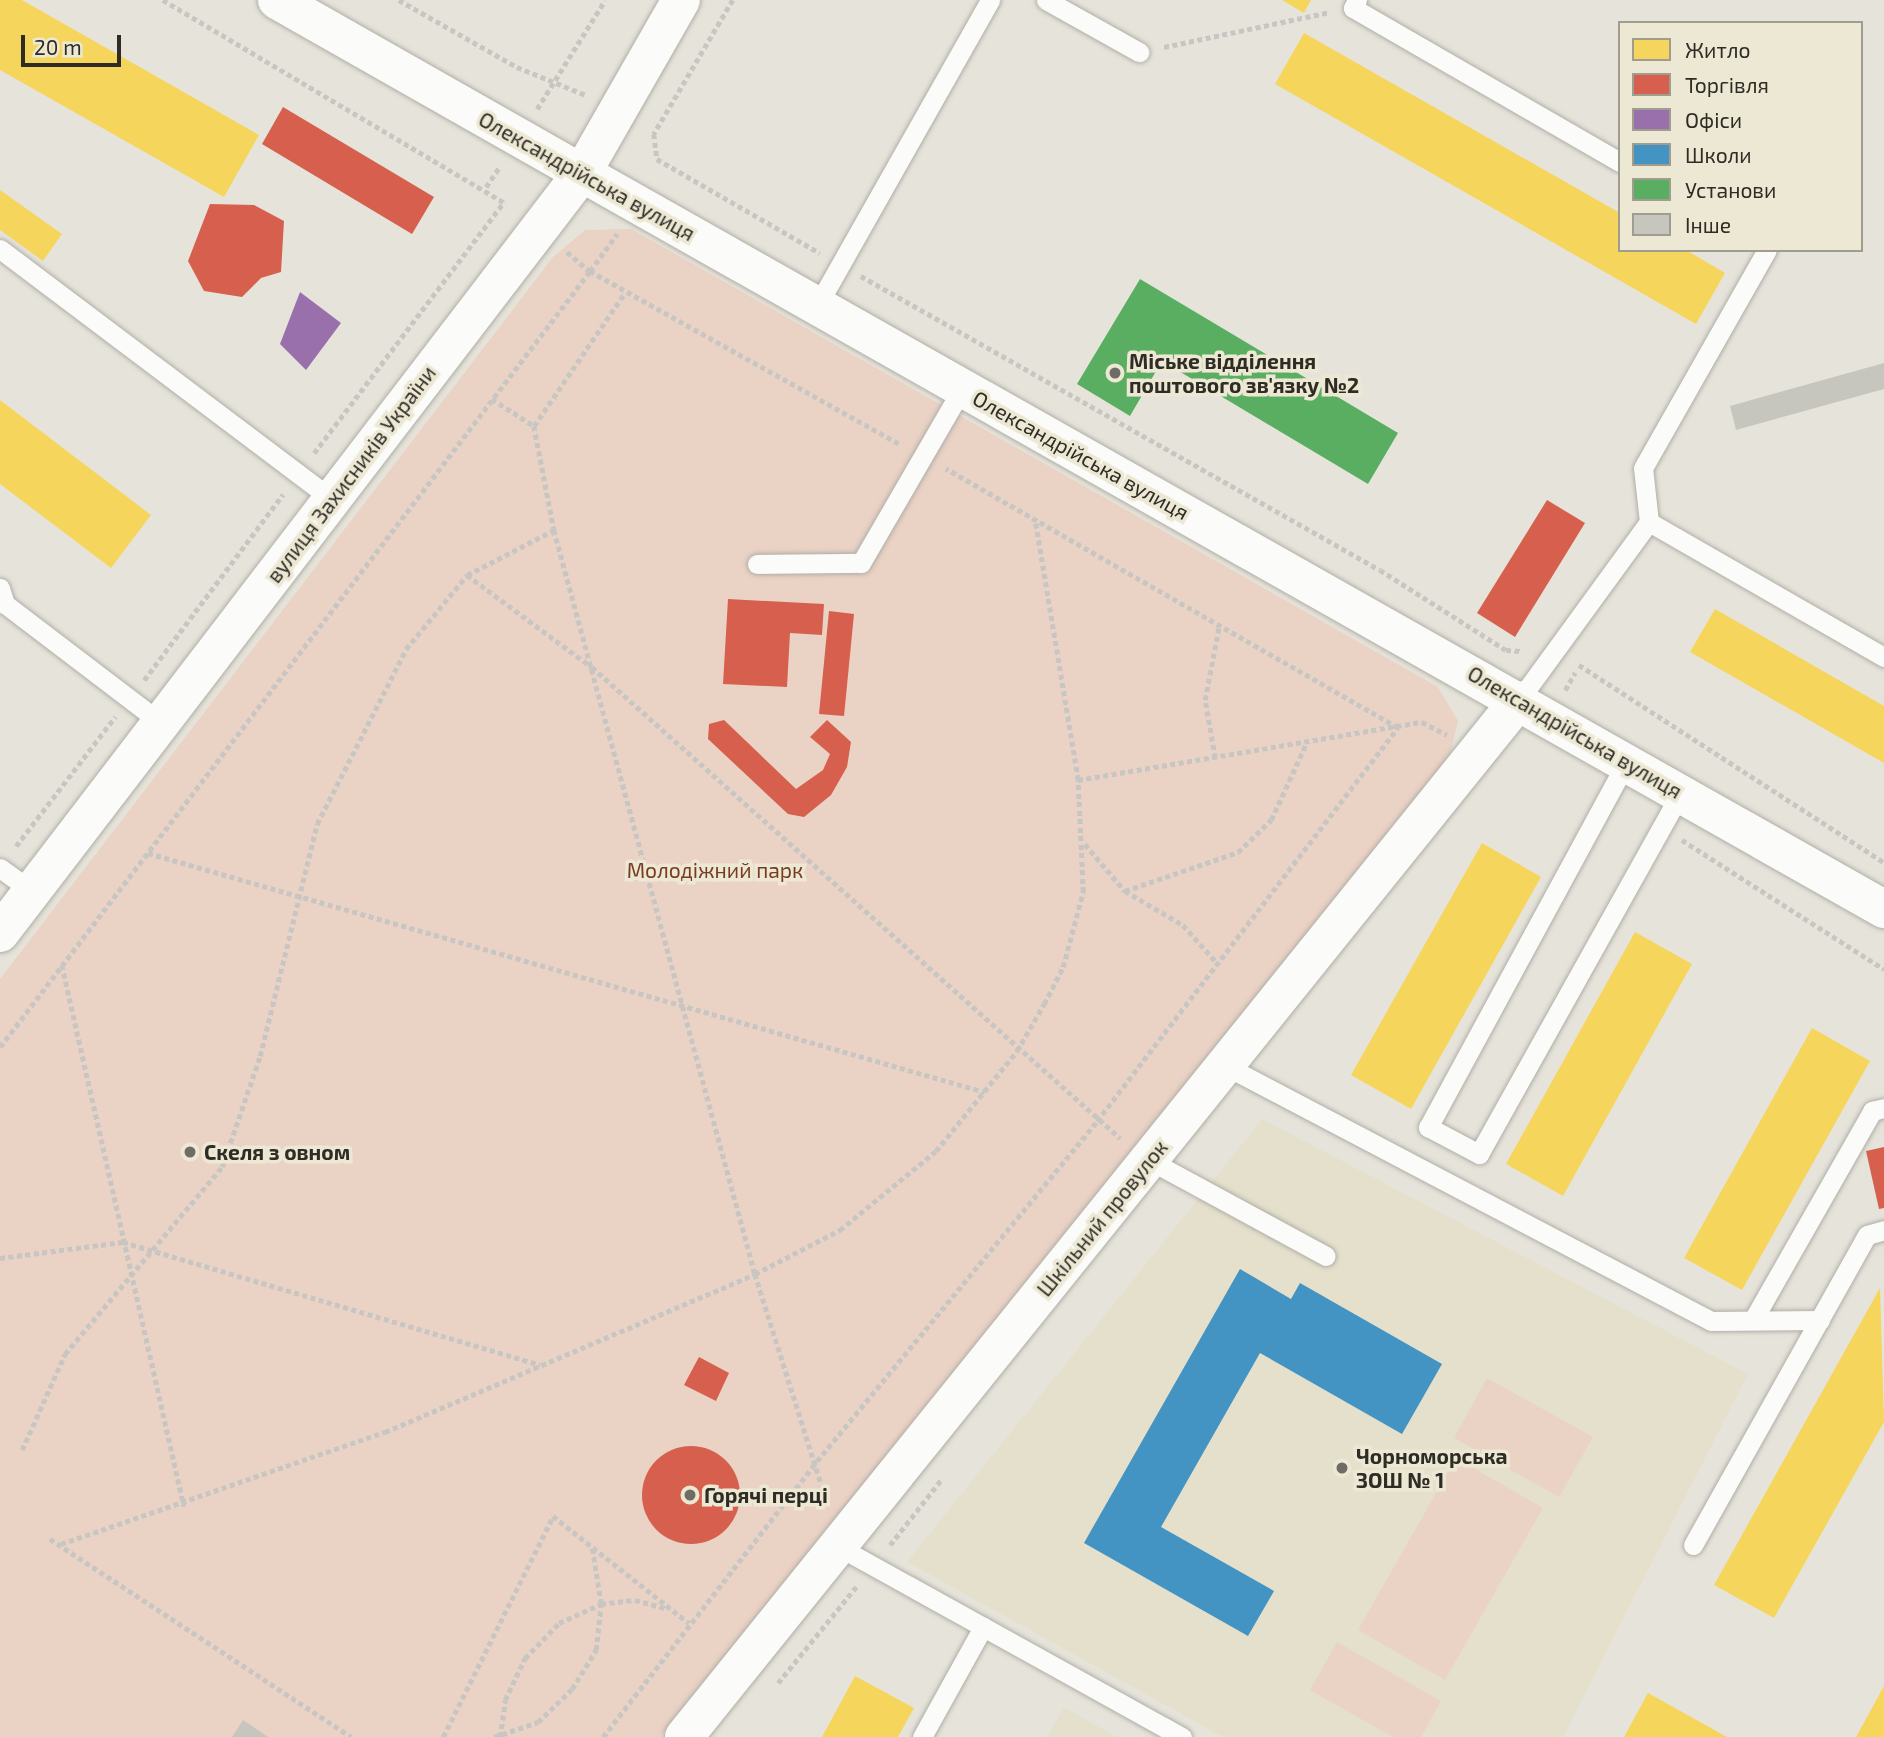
<!DOCTYPE html>
<html>
<head>
<meta charset="utf-8">
<style>
	body { margin:0 }
	#map { position:relative; width:1884px; height:1737px; overflow:hidden; background:#e6e4da; font-family:"Exo 2",sans-serif }
	div>[style] { position:absolute }
	.built>* { inset:0; background:#e4e0cc }
	.green>* { inset:0; background:#ead2c5 }
	.homes>* { inset:0; background:#f6d55c }
	.shops>* { inset:0; background:#d6604d }
	.round { border-radius:50% }
	.offices>* { inset:0; background:#9970ab }
	.schools>* { inset:0; background:#4393c3 }
	.public>* { inset:0; background:#5aae61 }
	.building>* { inset:0; background:#c6c6be }
	.path>* { height:4.5px; margin-top:-2.25px; transform-origin:0; background:repeating-linear-gradient(90deg,#c7c6c2 0 5px,transparent 0 8.5px) }
	.roads { filter:drop-shadow(0 0 2px #b0aea6) drop-shadow(0 0 2px #b0aea6) }
	.service>* { height:19px; margin:-9.5px; padding:0 9.5px; transform-origin:9.5px; border-radius:9.5px; background:#fbfbf9 }
	.minor>* { height:38px; margin:-19px; padding:0 19px; transform-origin:19px; border-radius:19px; background:#fbfbf9 }
	.secondary>* { height:38px; margin:-19px; padding:0 19px; transform-origin:19px; border-radius:19px; background:#fbfbf9 }
	.dots>* { width:19px; height:19px; translate:-50% -50%; box-sizing:border-box; border:4px solid #ece8d4; border-radius:50% }
	span { translate:-50% -50%; white-space:nowrap; text-align:center; line-height:1.15; -webkit-text-stroke:7px #ece8d4; paint-order:stroke }
	.street-label { font-size:21px; color:#2e2c25 }
	.poi-label { font-size:21px; color:#2e2c25; font-weight:700 }
	.left { translate:0 -50%; text-align:left }
	.park-label { font-size:21px; color:#7a3b23 }
	.legend { position:absolute; left:1618px; top:21px; width:245px; height:231px; box-sizing:border-box; background:#ece8d4; border:2px solid #a09d8e; margin:0; padding:9px 12px; list-style:none; font-size:21px; color:#2e2c25 }
	.legend li { display:flex; align-items:center; gap:14px; height:35px }
	.legend b { width:35px; border:2px solid #a09d8e }
	.scale { position:absolute; left:21px; top:35px; width:100px; height:32px; box-sizing:border-box; border:4px solid #2e2c25; border-top:0; padding-left:9px; font-size:21px; line-height:24px; white-space:nowrap; color:#2e2c25; -webkit-text-stroke:5px #ece8d4; paint-order:stroke }
</style>
</head>
<body>
<div id="map">
	<div class="built">
		<div style="clip-path:polygon(1262px 1119px,1748px 1374px,1563px 1737px,1223px 1737px,907px 1562px)"></div>
		<div style="clip-path:polygon(1064px 1707px,1117px 1737px,1047px 1737px)"></div>
	</div>
	<div class="green">
		<div style="clip-path:polygon(631px 229px,1438px 687px,1458px 721px,1449px 759px,660px 1737px,0 1737px,0 979px,553px 257px,585px 230px)"></div>
		<div style="clip-path:polygon(1487px 1378px,1593px 1437px,1559px 1497px,1454px 1438px)"></div>
		<div style="clip-path:polygon(1456px 1458px,1543px 1508px,1445px 1680px,1358px 1630px)"></div>
		<div style="clip-path:polygon(1337px 1642px,1441px 1701px,1421px 1737px,1393px 1737px,1310px 1690px)"></div>
	</div>
	<div class="homes">
		<div style="clip-path:polygon(0 0,22px 0,259px 135px,224px 197px,0 70px)"></div>
		<div style="clip-path:polygon(1282px 0,1311px 0,1304px 13px)"></div>
		<div style="clip-path:polygon(1304px 33px,1620px 213px,1620px 250px,1686px 250px,1725px 273px,1696px 324px,1275px 84px)"></div>
		<div style="clip-path:polygon(0 190px,62px 234px,43px 261px,0 230px)"></div>
		<div style="clip-path:polygon(0 400px,151px 515px,111px 568px,0 484px)"></div>
		<div style="clip-path:polygon(1715px 609px,1884px 706px,1884px 763px,1690px 652px)"></div>
		<div style="clip-path:polygon(1482px 843px,1541px 877px,1411px 1109px,1351px 1075px)"></div>
		<div style="clip-path:polygon(1635px 932px,1692px 964px,1563px 1196px,1506px 1164px)"></div>
		<div style="clip-path:polygon(1812px 1028px,1870px 1061px,1742px 1290px,1684px 1258px)"></div>
		<div style="clip-path:polygon(1880px 1288px,1884px 1422px,1774px 1618px,1714px 1585px)"></div>
		<div style="clip-path:polygon(855px 1676px,914px 1708px,898px 1737px,822px 1737px)"></div>
		<div style="clip-path:polygon(1884px 1686px,1884px 1737px,1856px 1737px)"></div>
		<div style="clip-path:polygon(1648px 1693px,1727px 1737px,1624px 1737px)"></div>
	</div>
	<div class="shops">
		<div style="clip-path:polygon(283px 107px,434px 197px,412px 234px,262px 144px)"></div>
		<div style="clip-path:polygon(210px 204px,254px 205px,284px 221px,281px 272px,261px 278px,242px 297px,204px 291px,188px 261px)"></div>
		<div style="clip-path:polygon(1547px 500px,1585px 523px,1515px 637px,1477px 613px)"></div>
		<div style="clip-path:polygon(728px 599px,824px 604px,822px 635px,790px 633px,787px 687px,723px 684px)"></div>
		<div style="clip-path:polygon(829px 611px,854px 614px,844px 716px,819px 714px)"></div>
		<div style="clip-path:polygon(724px 720px,796px 789px,823px 770px,830px 754px,810px 737px,827px 720px,851px 742px,847px 767px,831px 795px,804px 817px,788px 814px,708px 739px,709px 724px)"></div>
		<div style="clip-path:polygon(1884px 1147px,1884px 1208px,1879px 1209px,1866px 1151px)"></div>
		<div style="clip-path:polygon(699px 1357px,729px 1373px,716px 1401px,684px 1385px)"></div>
		<div class="round" style="left:642px;top:1446px;width:98px;height:98px"></div>
	</div>
	<div class="offices">
		<div style="clip-path:polygon(300px 292px,341px 323px,306px 370px,280px 344px)"></div>
	</div>
	<div class="schools">
		<div style="clip-path:polygon(1240px 1269px,1291px 1299px,1300px 1283px,1442px 1364px,1402px 1434px,1260px 1353px,1161px 1527px,1274px 1591px,1248px 1636px,1084px 1543px)"></div>
	</div>
	<div class="public">
		<div style="clip-path:polygon(1140px 279px,1398px 433px,1368px 484px,1162px 361px,1130px 416px,1077px 384px)"></div>
	</div>
	<div class="building">
		<div style="clip-path:polygon(1884px 363px,1884px 389px,1736px 430px,1730px 406px)"></div>
		<div style="clip-path:polygon(243px 1720px,268px 1737px,232px 1737px)"></div>
	</div>
	<div class="path">
		<div style="left:163px;top:0;width:398px;rotate:30.7deg"></div>
		<div style="left:399px;top:0;width:136px;rotate:29.6deg"></div>
		<div style="left:517px;top:67px;width:74px;rotate:22.1deg"></div>
		<div style="left:733px;top:0;width:156px;rotate:120.5deg"></div>
		<div style="left:654px;top:134px;width:25px;rotate:83deg"></div>
		<div style="left:657px;top:159px;width:188px;rotate:30deg"></div>
		<div style="left:1164px;top:47px;width:170px;rotate:-11.9deg"></div>
		<div style="left:537px;top:109px;width:128px;rotate:-58deg"></div>
		<div style="left:486px;top:187px;width:25px;rotate:-56deg"></div>
		<div style="left:567px;top:252px;width:30px;rotate:40deg"></div>
		<div style="left:590px;top:271px;width:46px;rotate:-53.9deg"></div>
		<div style="left:861px;top:276px;width:596px;rotate:29.53deg"></div>
		<div style="left:1380px;top:570px;width:149px;rotate:32.4deg"></div>
		<div style="left:1506px;top:650px;width:15px;rotate:4deg"></div>
		<div style="left:492px;top:399px;width:50px;rotate:32.7deg"></div>
		<div style="left:534px;top:426px;width:160px;rotate:-55.7deg"></div>
		<div style="left:534px;top:426px;width:106px;rotate:79.1deg"></div>
		<div style="left:554px;top:530px;width:771px;rotate:74.88deg"></div>
		<div style="left:755px;top:1274px;width:239px;rotate:72.5deg"></div>
		<div style="left:314px;top:453px;width:315px;rotate:-52.9deg"></div>
		<div style="left:467px;top:575px;width:155px;rotate:36.4deg"></div>
		<div style="left:592px;top:667px;width:708px;rotate:41.73deg"></div>
		<div style="left:1579px;top:665px;width:363px;rotate:32.9deg"></div>
		<div style="left:144px;top:680px;width:232px;rotate:-53.2deg"></div>
		<div style="left:1565px;top:690px;width:20px;rotate:-60deg"></div>
		<div style="left:1215px;top:758px;width:59px;rotate:-99.8deg"></div>
		<div style="left:1205px;top:700px;width:75px;rotate:-79.3deg"></div>
		<div style="left:1078px;top:780px;width:349px;rotate:-9.6deg"></div>
		<div style="left:1422px;top:722px;width:28px;rotate:27deg"></div>
		<div style="left:1682px;top:840px;width:240px;rotate:32.6deg"></div>
		<div style="left:1085px;top:844px;width:62px;rotate:49.6deg"></div>
		<div style="left:1125px;top:891px;width:67px;rotate:30.4deg"></div>
		<div style="left:1183px;top:925px;width:52px;rotate:48.1deg"></div>
		<div style="left:16px;top:846px;width:163px;rotate:-52.5deg"></div>
		<div style="left:148px;top:853px;width:870px;rotate:15.94deg"></div>
		<div style="left:1125px;top:891px;width:120px;rotate:-19deg"></div>
		<div style="left:1238px;top:852px;width:46px;rotate:-44.1deg"></div>
		<div style="left:1271px;top:820px;width:86px;rotate:-65.2deg"></div>
		<div style="left:62px;top:965px;width:555px;rotate:77.29deg"></div>
		<div style="left:0;top:1047px;width:975px;rotate:-52.75deg"></div>
		<div style="left:590px;top:271px;width:356px;rotate:29.2deg"></div>
		<div style="left:0;top:1258px;width:124px;rotate:-7.4deg"></div>
		<div style="left:123px;top:1242px;width:435px;rotate:16.4deg"></div>
		<div style="left:22px;top:1450px;width:105px;rotate:-65.9deg"></div>
		<div style="left:65px;top:1354px;width:244px;rotate:-50deg"></div>
		<div style="left:222px;top:1167px;width:117px;rotate:-71.1deg"></div>
		<div style="left:260px;top:1056px;width:239px;rotate:-76.2deg"></div>
		<div style="left:317px;top:824px;width:196px;rotate:-63deg"></div>
		<div style="left:406px;top:649px;width:96px;rotate:-50.5deg"></div>
		<div style="left:467px;top:575px;width:98px;rotate:-27.3deg"></div>
		<div style="left:50px;top:1539px;width:360px;rotate:33.3deg"></div>
		<div style="left:61px;top:1544px;width:343px;rotate:-19.1deg"></div>
		<div style="left:385px;top:1432px;width:402px;rotate:-23.1deg"></div>
		<div style="left:755px;top:1274px;width:96px;rotate:-27.4deg"></div>
		<div style="left:840px;top:1230px;width:124px;rotate:-39.5deg"></div>
		<div style="left:936px;top:1151px;width:129px;rotate:-51deg"></div>
		<div style="left:1017px;top:1051px;width:54px;rotate:-60.1deg"></div>
		<div style="left:1044px;top:1004px;width:42px;rotate:-62.8deg"></div>
		<div style="left:1063px;top:967px;width:78px;rotate:-75.1deg"></div>
		<div style="left:1083px;top:892px;width:112px;rotate:-92.6deg"></div>
		<div style="left:1078px;top:780px;width:264px;rotate:-99.4deg"></div>
		<div style="left:890px;top:1545px;width:83px;rotate:-51.9deg"></div>
		<div style="left:778px;top:1683px;width:124px;rotate:-50.9deg"></div>
		<div style="left:443px;top:1737px;width:247px;rotate:-63.5deg"></div>
		<div style="left:553px;top:1516px;width:173px;rotate:38.2deg"></div>
		<div style="left:494px;top:1737px;width:46px;rotate:-18.8deg"></div>
		<div style="left:538px;top:1722px;width:47px;rotate:-44.1deg"></div>
		<div style="left:572px;top:1689px;width:46px;rotate:-58.4deg"></div>
		<div style="left:596px;top:1650px;width:46px;rotate:-83.8deg"></div>
		<div style="left:601px;top:1604px;width:57px;rotate:-99.1deg"></div>
		<div style="left:500px;top:1737px;width:37px;rotate:-82deg"></div>
		<div style="left:505px;top:1700px;width:47px;rotate:-64.5deg"></div>
		<div style="left:525px;top:1658px;width:49px;rotate:-45.8deg"></div>
		<div style="left:559px;top:1623px;width:46px;rotate:-24.3deg"></div>
		<div style="left:601px;top:1604px;width:34px;rotate:-7deg"></div>
		<div style="left:635px;top:1600px;width:31px;rotate:15deg"></div>
		<div style="left:603px;top:1737px;width:349px;rotate:-52.2deg"></div>
		<div style="left:817px;top:1461px;width:440px;rotate:-50.5deg"></div>
		<div style="left:1097px;top:1121px;width:495px;rotate:-52.6deg"></div>
		<div style="left:1398px;top:728px;width:521px;rotate:-150.19deg"></div>
	</div>
	<div class="roads">
		<div class="service">
			<div style="left:1046px;top:0;width:107px;rotate:29.2deg"></div>
			<div style="left:1357px;top:0;width:9px;rotate:117deg"></div>
			<div style="left:1353px;top:8px;width:308px;rotate:30deg"></div>
			<div style="left:0;top:249px;width:416px;rotate:37deg"></div>
			<div style="left:817px;top:306px;width:352px;rotate:-60.5deg"></div>
			<div style="left:1649px;top:522px;width:271px;rotate:29.9deg"></div>
			<div style="left:757px;top:564px;width:104px;rotate:-0.6deg"></div>
			<div style="left:861px;top:563px;width:201px;rotate:-59.9deg"></div>
			<div style="left:0;top:588px;width:17px;rotate:73deg"></div>
			<div style="left:5px;top:604px;width:196px;rotate:37.3deg"></div>
			<div style="left:1519px;top:700px;width:220px;rotate:-53.9deg"></div>
			<div style="left:1649px;top:522px;width:54px;rotate:-96.3deg"></div>
			<div style="left:1643px;top:468px;width:251px;rotate:-60.4deg"></div>
			<div style="left:1627px;top:761px;width:417px;rotate:118.5deg"></div>
			<div style="left:1428px;top:1127px;width:58px;rotate:27.9deg"></div>
			<div style="left:1479px;top:1154px;width:415px;rotate:-60.8deg"></div>
			<div style="left:0;top:868px;width:39px;rotate:36deg"></div>
			<div style="left:1224px;top:1065px;width:550px;rotate:27.73deg"></div>
			<div style="left:1711px;top:1321px;width:109px;rotate:-0.5deg"></div>
			<div style="left:1149px;top:1160px;width:201px;rotate:28.5deg"></div>
			<div style="left:1753px;top:1320px;width:241px;rotate:-60.3deg"></div>
			<div style="left:1872px;top:1111px;width:12px;rotate:-14deg"></div>
			<div style="left:1693px;top:1545px;width:355px;rotate:-60.7deg"></div>
			<div style="left:1867px;top:1235px;width:18px;rotate:-16deg"></div>
			<div style="left:839px;top:1547px;width:392px;rotate:29deg"></div>
			<div style="left:922px;top:1737px;width:126px;rotate:-61deg"></div>
		</div>
		<div class="minor">
			<div style="left:277px;top:0;width:351px;rotate:29.6deg"></div>
			<div style="left:684px;top:1737px;width:1331px;rotate:-51.16deg"></div>
		</div>
		<div class="secondary">
			<div style="left:582px;top:173px;width:1496px;rotate:29.48deg"></div>
			<div style="left:0;top:933px;width:957px;rotate:-52.56deg"></div>
			<div style="left:582px;top:173px;width:199px;rotate:-60.2deg"></div>
		</div>
	</div>
	<div class="dots">
		<div style="left:1115px;top:373px;background:#6e6c64"></div>
		<div style="left:190px;top:1152px;background:#6e6c64"></div>
		<div style="left:1342px;top:1468px;background:#6e6c64"></div>
		<div style="left:690px;top:1495px;background:#6e6c64"></div>
	</div>
	<div class="street-label">
		<span style="left:587px;top:176px;rotate:29deg">Олександрійська вулиця</span>
		<span style="left:1081px;top:455px;rotate:29deg">Олександрійська вулиця</span>
		<span style="left:351px;top:474px;rotate:-53deg">вулиця Захисників України</span>
		<span style="left:1575px;top:732px;rotate:30deg">Олександрійська вулиця</span>
		<span style="left:1102px;top:1218px;rotate:-51deg">Шкільний провулок</span>
	</div>
	<div class="poi-label">
		<span class="left" style="left:1129px;top:373px">Міське відділення<br>поштового зв'язку №2</span>
		<span class="left" style="left:204px;top:1152px">Скеля з овном</span>
		<span class="left" style="left:1356px;top:1468px">Чорноморська<br>ЗОШ № 1</span>
		<span class="left" style="left:704px;top:1495px">Горячі перці</span>
	</div>
	<div class="park-label">
		<span style="left:715px;top:870px">Молодіжний парк</span>
	</div>
	<ul class="legend">
	<li><b style="height:19px;background:#f6d55c"></b>Житло</li>
	<li><b style="height:19px;background:#d6604d"></b>Торгівля</li>
	<li><b style="height:19px;background:#9970ab"></b>Офіси</li>
	<li><b style="height:19px;background:#4393c3"></b>Школи</li>
	<li><b style="height:19px;background:#5aae61"></b>Установи</li>
	<li><b style="height:19px;background:#c6c6be"></b>Інше</li>
	</ul>
	<div class="scale">20 m</div>
</div>
</body>
</html>
